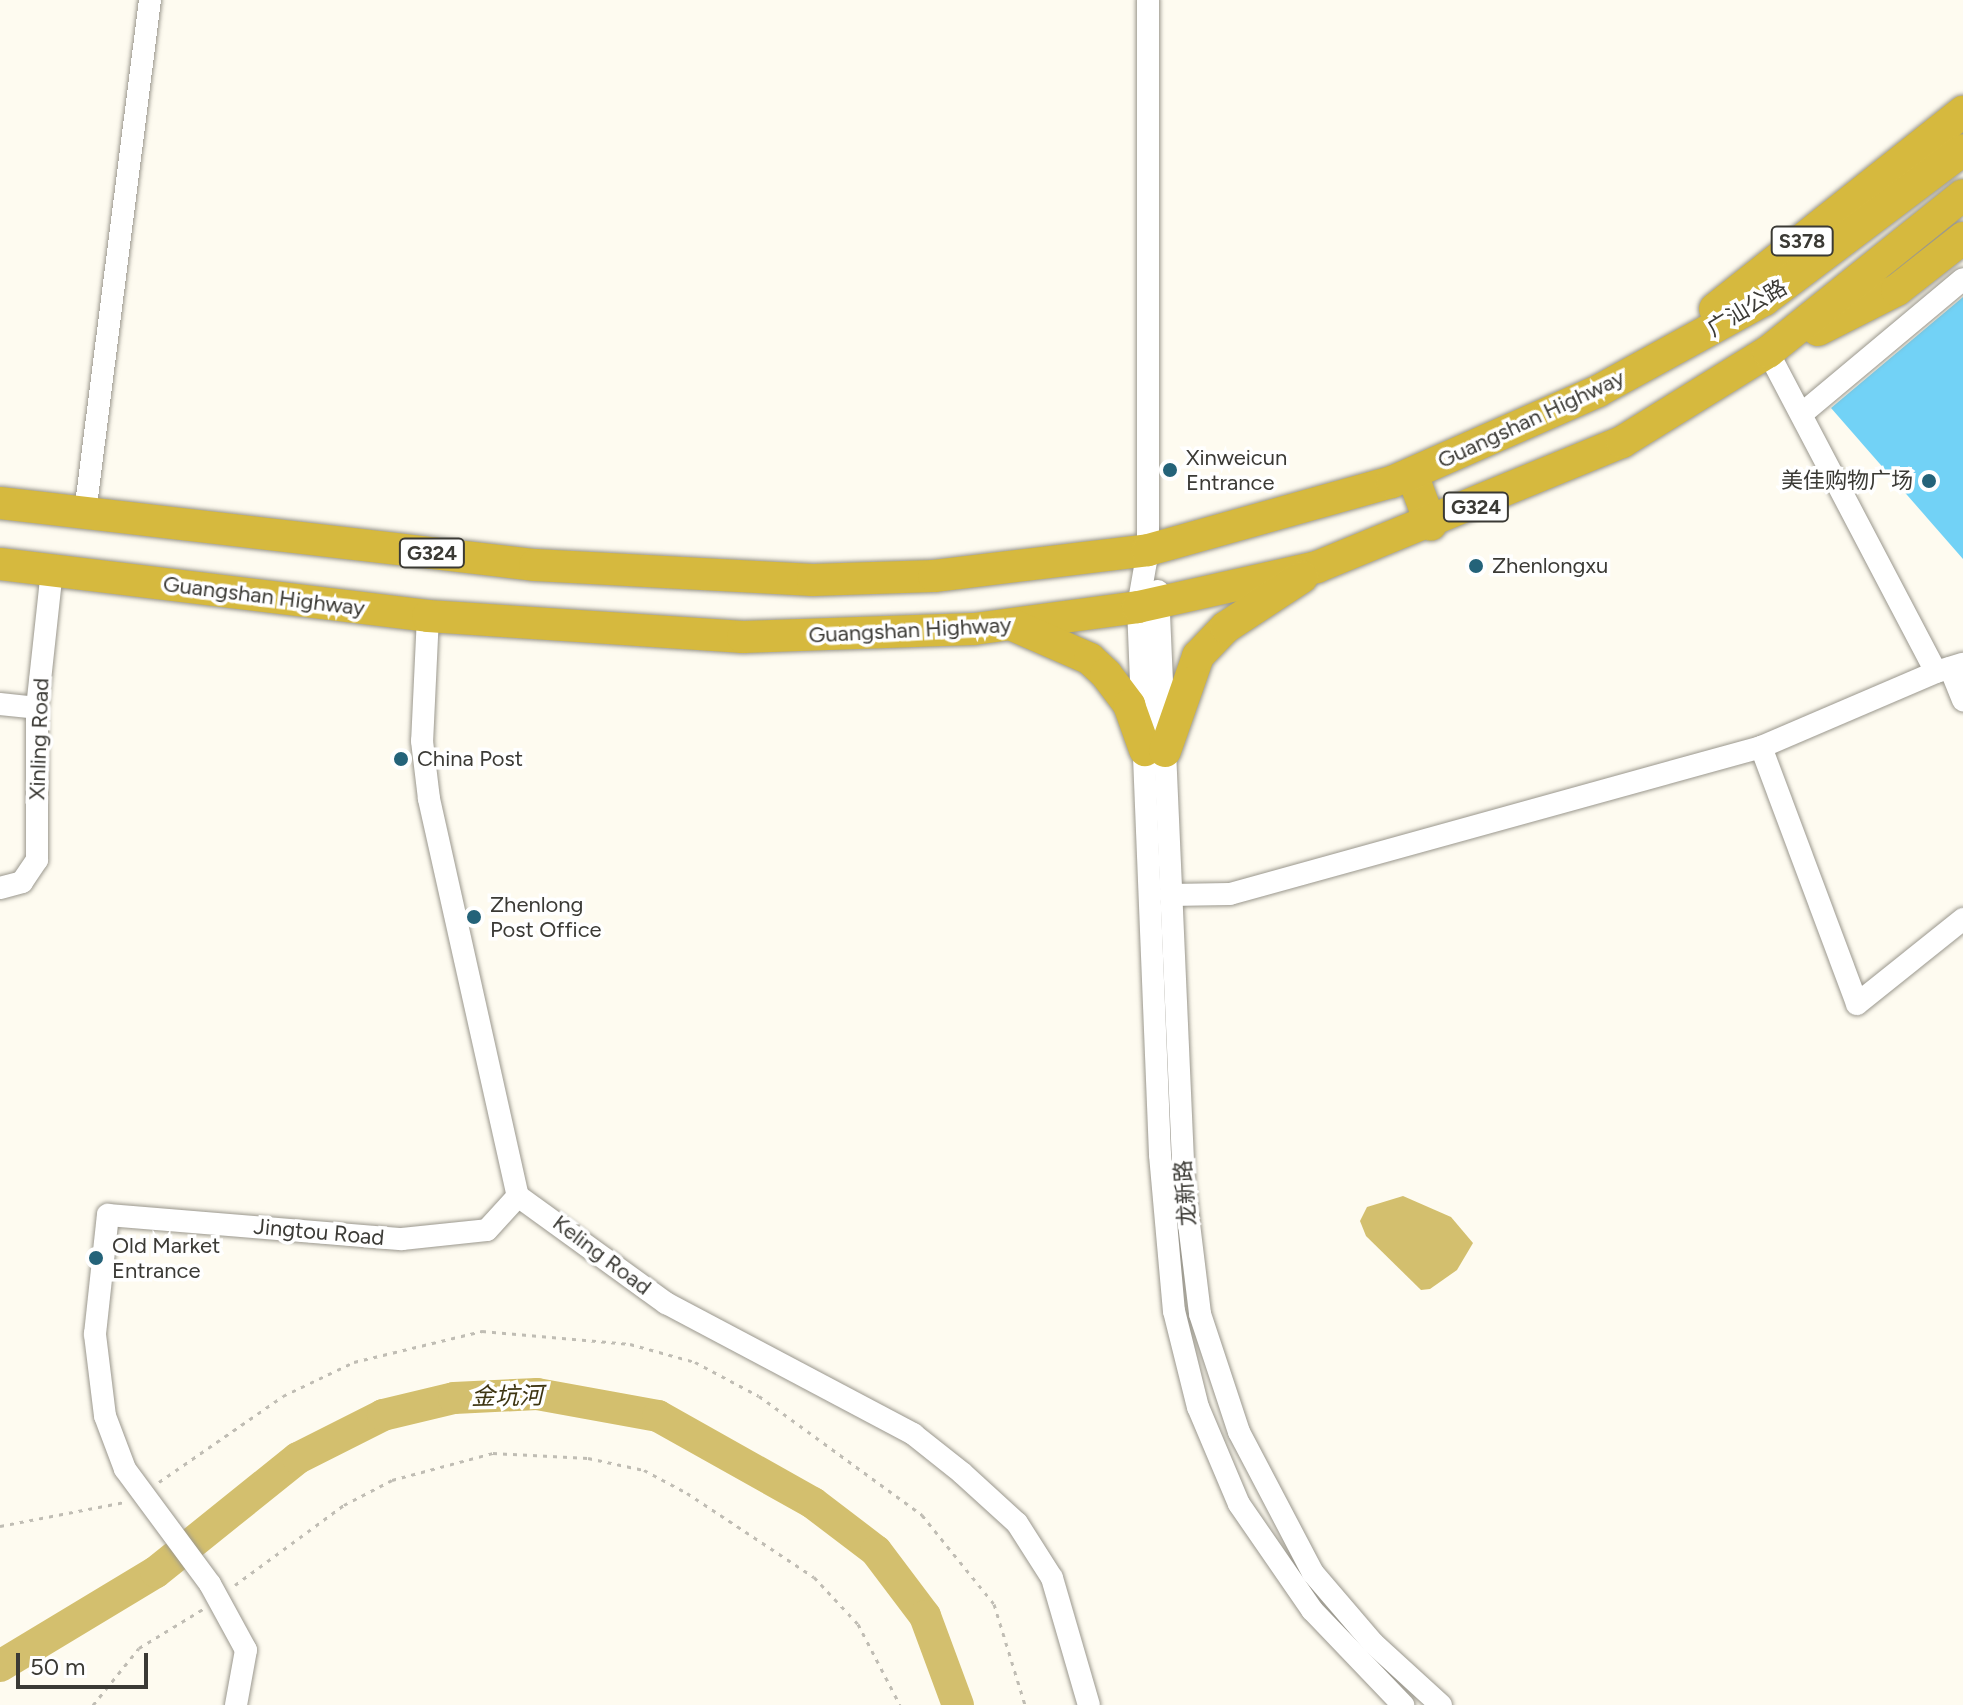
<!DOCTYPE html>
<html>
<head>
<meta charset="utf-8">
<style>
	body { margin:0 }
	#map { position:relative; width:1963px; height:1705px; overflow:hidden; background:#fefbf0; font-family:Figtree,"Noto Sans SC",sans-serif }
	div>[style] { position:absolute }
	.water>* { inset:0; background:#d3bf6e }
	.river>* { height:32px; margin:-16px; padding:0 16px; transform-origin:16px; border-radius:16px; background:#d3bf6e }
	.building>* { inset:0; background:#72d2f6 }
	.path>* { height:3px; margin-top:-1.5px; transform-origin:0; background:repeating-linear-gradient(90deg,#c0bdb4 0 4px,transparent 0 10px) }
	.roads { filter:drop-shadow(0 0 2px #9a978d) drop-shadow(0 0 2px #9a978d) }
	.minor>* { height:22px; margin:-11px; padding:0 11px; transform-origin:11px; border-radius:11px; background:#fff }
	.highway>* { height:32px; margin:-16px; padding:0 16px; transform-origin:16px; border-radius:16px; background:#d6b93e }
	.dots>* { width:22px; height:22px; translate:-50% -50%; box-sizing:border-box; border:4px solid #fff; border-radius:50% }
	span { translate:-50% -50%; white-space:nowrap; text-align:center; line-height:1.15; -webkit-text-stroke:7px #fff; paint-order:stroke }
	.shield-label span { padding:2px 6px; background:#fff; border:2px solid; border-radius:6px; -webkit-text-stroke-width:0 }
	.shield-label { font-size:20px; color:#3b3a35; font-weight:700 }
	.street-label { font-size:22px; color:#3b3a35 }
	.poi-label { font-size:22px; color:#3b3a35 }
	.left { translate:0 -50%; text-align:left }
	.right { translate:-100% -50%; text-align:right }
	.water-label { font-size:24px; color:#3d3411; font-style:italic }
	.scale { position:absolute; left:16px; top:1653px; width:132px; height:36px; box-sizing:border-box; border:4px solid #3b3a35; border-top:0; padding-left:10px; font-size:24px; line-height:28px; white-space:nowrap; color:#3b3a35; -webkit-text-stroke:6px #fff; paint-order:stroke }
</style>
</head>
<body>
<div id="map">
	<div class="water">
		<div style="clip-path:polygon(1403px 1196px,1451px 1217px,1473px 1243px,1457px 1270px,1430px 1289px,1421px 1290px,1366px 1236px,1360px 1221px,1367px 1207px)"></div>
	</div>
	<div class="river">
		<div style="left:0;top:1666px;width:182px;rotate:-31.1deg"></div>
		<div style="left:156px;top:1572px;width:182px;rotate:-38.8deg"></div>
		<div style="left:298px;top:1458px;width:95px;rotate:-26.8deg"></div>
		<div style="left:383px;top:1415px;width:73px;rotate:-13.5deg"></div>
		<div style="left:454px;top:1398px;width:83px;rotate:-2.8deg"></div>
		<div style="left:537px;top:1394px;width:123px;rotate:10.3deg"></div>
		<div style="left:658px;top:1416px;width:178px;rotate:29.3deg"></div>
		<div style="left:813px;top:1503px;width:79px;rotate:37.3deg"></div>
		<div style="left:876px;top:1551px;width:81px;rotate:53deg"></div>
		<div style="left:925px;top:1616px;width:95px;rotate:69.7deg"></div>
	</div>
	<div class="building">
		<div style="clip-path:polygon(1963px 297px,1963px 559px,1831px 408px)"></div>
	</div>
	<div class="path">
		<div style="left:159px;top:1482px;width:151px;rotate:-34.7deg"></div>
		<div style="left:283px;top:1396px;width:79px;rotate:-25.6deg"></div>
		<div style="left:354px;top:1362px;width:132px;rotate:-13.6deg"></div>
		<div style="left:482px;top:1331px;width:149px;rotate:5deg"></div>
		<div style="left:630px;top:1344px;width:67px;rotate:15.5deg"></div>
		<div style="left:695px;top:1362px;width:72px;rotate:28deg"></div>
		<div style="left:759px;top:1396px;width:202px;rotate:36.1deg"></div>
		<div style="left:922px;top:1515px;width:114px;rotate:51deg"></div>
		<div style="left:994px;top:1604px;width:106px;rotate:72.9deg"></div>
		<div style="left:0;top:1526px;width:127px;rotate:-10.9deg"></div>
		<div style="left:235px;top:1585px;width:135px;rotate:-36.3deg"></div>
		<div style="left:344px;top:1505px;width:54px;rotate:-27.5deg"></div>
		<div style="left:392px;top:1480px;width:105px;rotate:-15deg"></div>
		<div style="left:493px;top:1453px;width:95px;rotate:3deg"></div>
		<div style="left:588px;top:1458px;width:57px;rotate:12.1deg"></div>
		<div style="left:644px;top:1470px;width:49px;rotate:28.1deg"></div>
		<div style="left:687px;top:1493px;width:152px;rotate:33.5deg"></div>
		<div style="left:814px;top:1577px;width:64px;rotate:46.9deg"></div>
		<div style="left:858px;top:1624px;width:91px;rotate:62.6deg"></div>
		<div style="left:93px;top:1705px;width:73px;rotate:-51.1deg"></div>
		<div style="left:139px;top:1648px;width:75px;rotate:-31.4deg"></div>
	</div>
	<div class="roads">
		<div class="minor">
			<div style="left:1148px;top:0;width:550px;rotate:90deg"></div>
			<div style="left:1148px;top:550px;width:58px;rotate:100deg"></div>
			<div style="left:1138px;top:607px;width:548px;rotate:87.7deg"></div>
			<div style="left:1160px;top:1155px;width:157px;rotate:84.9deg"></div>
			<div style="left:1174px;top:1311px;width:99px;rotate:76deg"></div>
			<div style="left:1198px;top:1407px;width:105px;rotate:67.1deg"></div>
			<div style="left:1239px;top:1504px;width:129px;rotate:55.4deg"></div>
			<div style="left:1312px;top:1610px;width:132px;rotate:46.2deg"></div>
			<div style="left:1768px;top:352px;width:361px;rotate:62.3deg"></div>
			<div style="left:1936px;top:672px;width:28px;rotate:-17deg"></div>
			<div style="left:1804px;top:412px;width:207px;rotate:-39.9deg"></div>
			<div style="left:85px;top:513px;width:517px;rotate:-82.78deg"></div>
			<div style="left:1158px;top:591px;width:593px;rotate:87.49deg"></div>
			<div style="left:1184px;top:1183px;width:132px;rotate:83deg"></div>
			<div style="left:1200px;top:1314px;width:124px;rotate:71.7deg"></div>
			<div style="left:1239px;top:1432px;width:159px;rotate:62.3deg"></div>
			<div style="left:1313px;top:1573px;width:92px;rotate:49.4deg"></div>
			<div style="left:1373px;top:1643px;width:92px;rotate:42.4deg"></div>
			<div style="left:428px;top:616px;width:125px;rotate:92.7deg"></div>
			<div style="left:422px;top:741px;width:58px;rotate:83.1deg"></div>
			<div style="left:429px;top:799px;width:407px;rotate:77.4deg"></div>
			<div style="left:518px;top:1196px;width:183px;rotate:35.9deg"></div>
			<div style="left:666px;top:1303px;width:280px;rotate:27.9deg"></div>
			<div style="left:913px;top:1434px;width:63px;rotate:38.5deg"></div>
			<div style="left:962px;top:1473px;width:74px;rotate:42.3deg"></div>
			<div style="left:1017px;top:1523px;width:65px;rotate:57.5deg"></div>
			<div style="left:1052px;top:1578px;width:132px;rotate:73.8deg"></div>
			<div style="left:1950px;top:668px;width:35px;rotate:68deg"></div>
			<div style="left:0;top:704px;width:37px;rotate:6deg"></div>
			<div style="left:1761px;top:747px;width:274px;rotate:69.5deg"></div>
			<div style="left:1857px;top:1004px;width:136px;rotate:-38.7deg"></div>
			<div style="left:0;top:888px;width:23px;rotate:-15deg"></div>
			<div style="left:22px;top:882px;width:27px;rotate:-56deg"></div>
			<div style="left:37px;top:860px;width:152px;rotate:-90deg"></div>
			<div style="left:37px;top:708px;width:139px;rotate:-83.8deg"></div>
			<div style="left:1170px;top:895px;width:60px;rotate:-1deg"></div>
			<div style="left:1230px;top:894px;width:551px;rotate:-15.47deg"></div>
			<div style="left:1761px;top:747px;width:190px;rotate:-23.2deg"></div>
			<div style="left:236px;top:1705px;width:56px;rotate:-79.7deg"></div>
			<div style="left:246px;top:1650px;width:75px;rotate:-118.6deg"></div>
			<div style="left:210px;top:1584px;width:143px;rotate:-126.5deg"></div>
			<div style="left:125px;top:1469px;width:57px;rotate:-110.7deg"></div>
			<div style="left:105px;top:1416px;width:83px;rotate:-97deg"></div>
			<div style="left:95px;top:1334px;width:120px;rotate:-83.8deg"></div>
			<div style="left:108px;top:1215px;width:295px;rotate:4.7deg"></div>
			<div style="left:402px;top:1239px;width:85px;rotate:-6deg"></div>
			<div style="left:487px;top:1230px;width:46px;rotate:-47.6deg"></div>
		</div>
		<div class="highway">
			<div style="left:1715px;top:309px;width:317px;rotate:-38.5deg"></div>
			<div style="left:1818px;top:330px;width:89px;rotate:-26.9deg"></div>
			<div style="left:1897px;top:290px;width:84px;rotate:-38.2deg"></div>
			<div style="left:1412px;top:474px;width:54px;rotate:69.6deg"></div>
			<div style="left:0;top:503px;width:539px;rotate:6.61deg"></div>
			<div style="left:535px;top:565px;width:278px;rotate:3.1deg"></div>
			<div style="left:813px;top:580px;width:121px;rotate:-1.9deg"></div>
			<div style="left:934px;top:576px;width:216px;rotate:-6.9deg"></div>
			<div style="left:1148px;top:550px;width:253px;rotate:-15.6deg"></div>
			<div style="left:1392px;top:482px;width:225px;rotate:-23.8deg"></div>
			<div style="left:1598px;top:391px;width:189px;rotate:-28.7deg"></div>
			<div style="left:1764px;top:300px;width:249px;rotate:-37deg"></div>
			<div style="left:0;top:564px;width:431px;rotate:6.9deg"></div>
			<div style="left:428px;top:616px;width:316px;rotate:3.8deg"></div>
			<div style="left:743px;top:637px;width:231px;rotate:-2deg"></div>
			<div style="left:974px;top:629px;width:165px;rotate:-7.6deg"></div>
			<div style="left:1138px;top:607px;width:183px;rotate:-12.6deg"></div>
			<div style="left:1317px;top:567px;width:330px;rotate:-22.3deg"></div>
			<div style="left:1622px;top:442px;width:172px;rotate:-31.7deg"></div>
			<div style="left:1768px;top:352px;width:250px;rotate:-38.8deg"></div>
			<div style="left:1015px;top:626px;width:82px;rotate:23.7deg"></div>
			<div style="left:1090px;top:659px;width:22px;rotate:43deg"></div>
			<div style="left:1106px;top:674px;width:39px;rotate:53deg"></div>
			<div style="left:1129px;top:705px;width:48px;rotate:70.4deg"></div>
			<div style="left:1165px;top:751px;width:101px;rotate:-70.8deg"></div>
			<div style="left:1198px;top:656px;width:40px;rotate:-46deg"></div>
			<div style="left:1226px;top:627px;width:91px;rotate:-33.3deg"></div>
		</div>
	</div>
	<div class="dots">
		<div style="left:1170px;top:470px;background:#246379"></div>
		<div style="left:1929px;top:481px;background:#246379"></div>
		<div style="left:1476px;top:566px;background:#246379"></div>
		<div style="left:401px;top:759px;background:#246379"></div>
		<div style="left:474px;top:917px;background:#246379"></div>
		<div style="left:96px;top:1258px;background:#246379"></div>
	</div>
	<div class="shield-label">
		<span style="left:1802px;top:241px">S378</span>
		<span style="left:1476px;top:507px">G324</span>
		<span style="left:432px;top:553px">G324</span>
	</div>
	<div class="street-label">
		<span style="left:1747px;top:308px;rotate:-31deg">广汕公路</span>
		<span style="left:1531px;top:419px;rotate:-25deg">Guangshan Highway</span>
		<span style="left:264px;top:596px;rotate:7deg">Guangshan Highway</span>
		<span style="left:910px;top:630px;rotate:-3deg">Guangshan Highway</span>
		<span style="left:39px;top:739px;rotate:-88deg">Xinling Road</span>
		<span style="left:1185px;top:1193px;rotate:-94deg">龙新路</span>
		<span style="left:319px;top:1232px;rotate:5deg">Jingtou Road</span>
		<span style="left:602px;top:1255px;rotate:37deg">Keling Road</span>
	</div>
	<div class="poi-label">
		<span class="left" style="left:1186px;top:470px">Xinweicun<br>Entrance</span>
		<span class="right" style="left:1913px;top:481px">美佳购物广场</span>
		<span class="left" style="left:1492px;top:566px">Zhenlongxu</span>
		<span class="left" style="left:417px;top:759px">China Post</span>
		<span class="left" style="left:490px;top:917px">Zhenlong<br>Post Office</span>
		<span class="left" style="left:112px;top:1258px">Old Market<br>Entrance</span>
	</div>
	<div class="water-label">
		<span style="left:507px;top:1396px;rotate:-1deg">金坑河</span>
	</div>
	<div class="scale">50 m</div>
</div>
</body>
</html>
